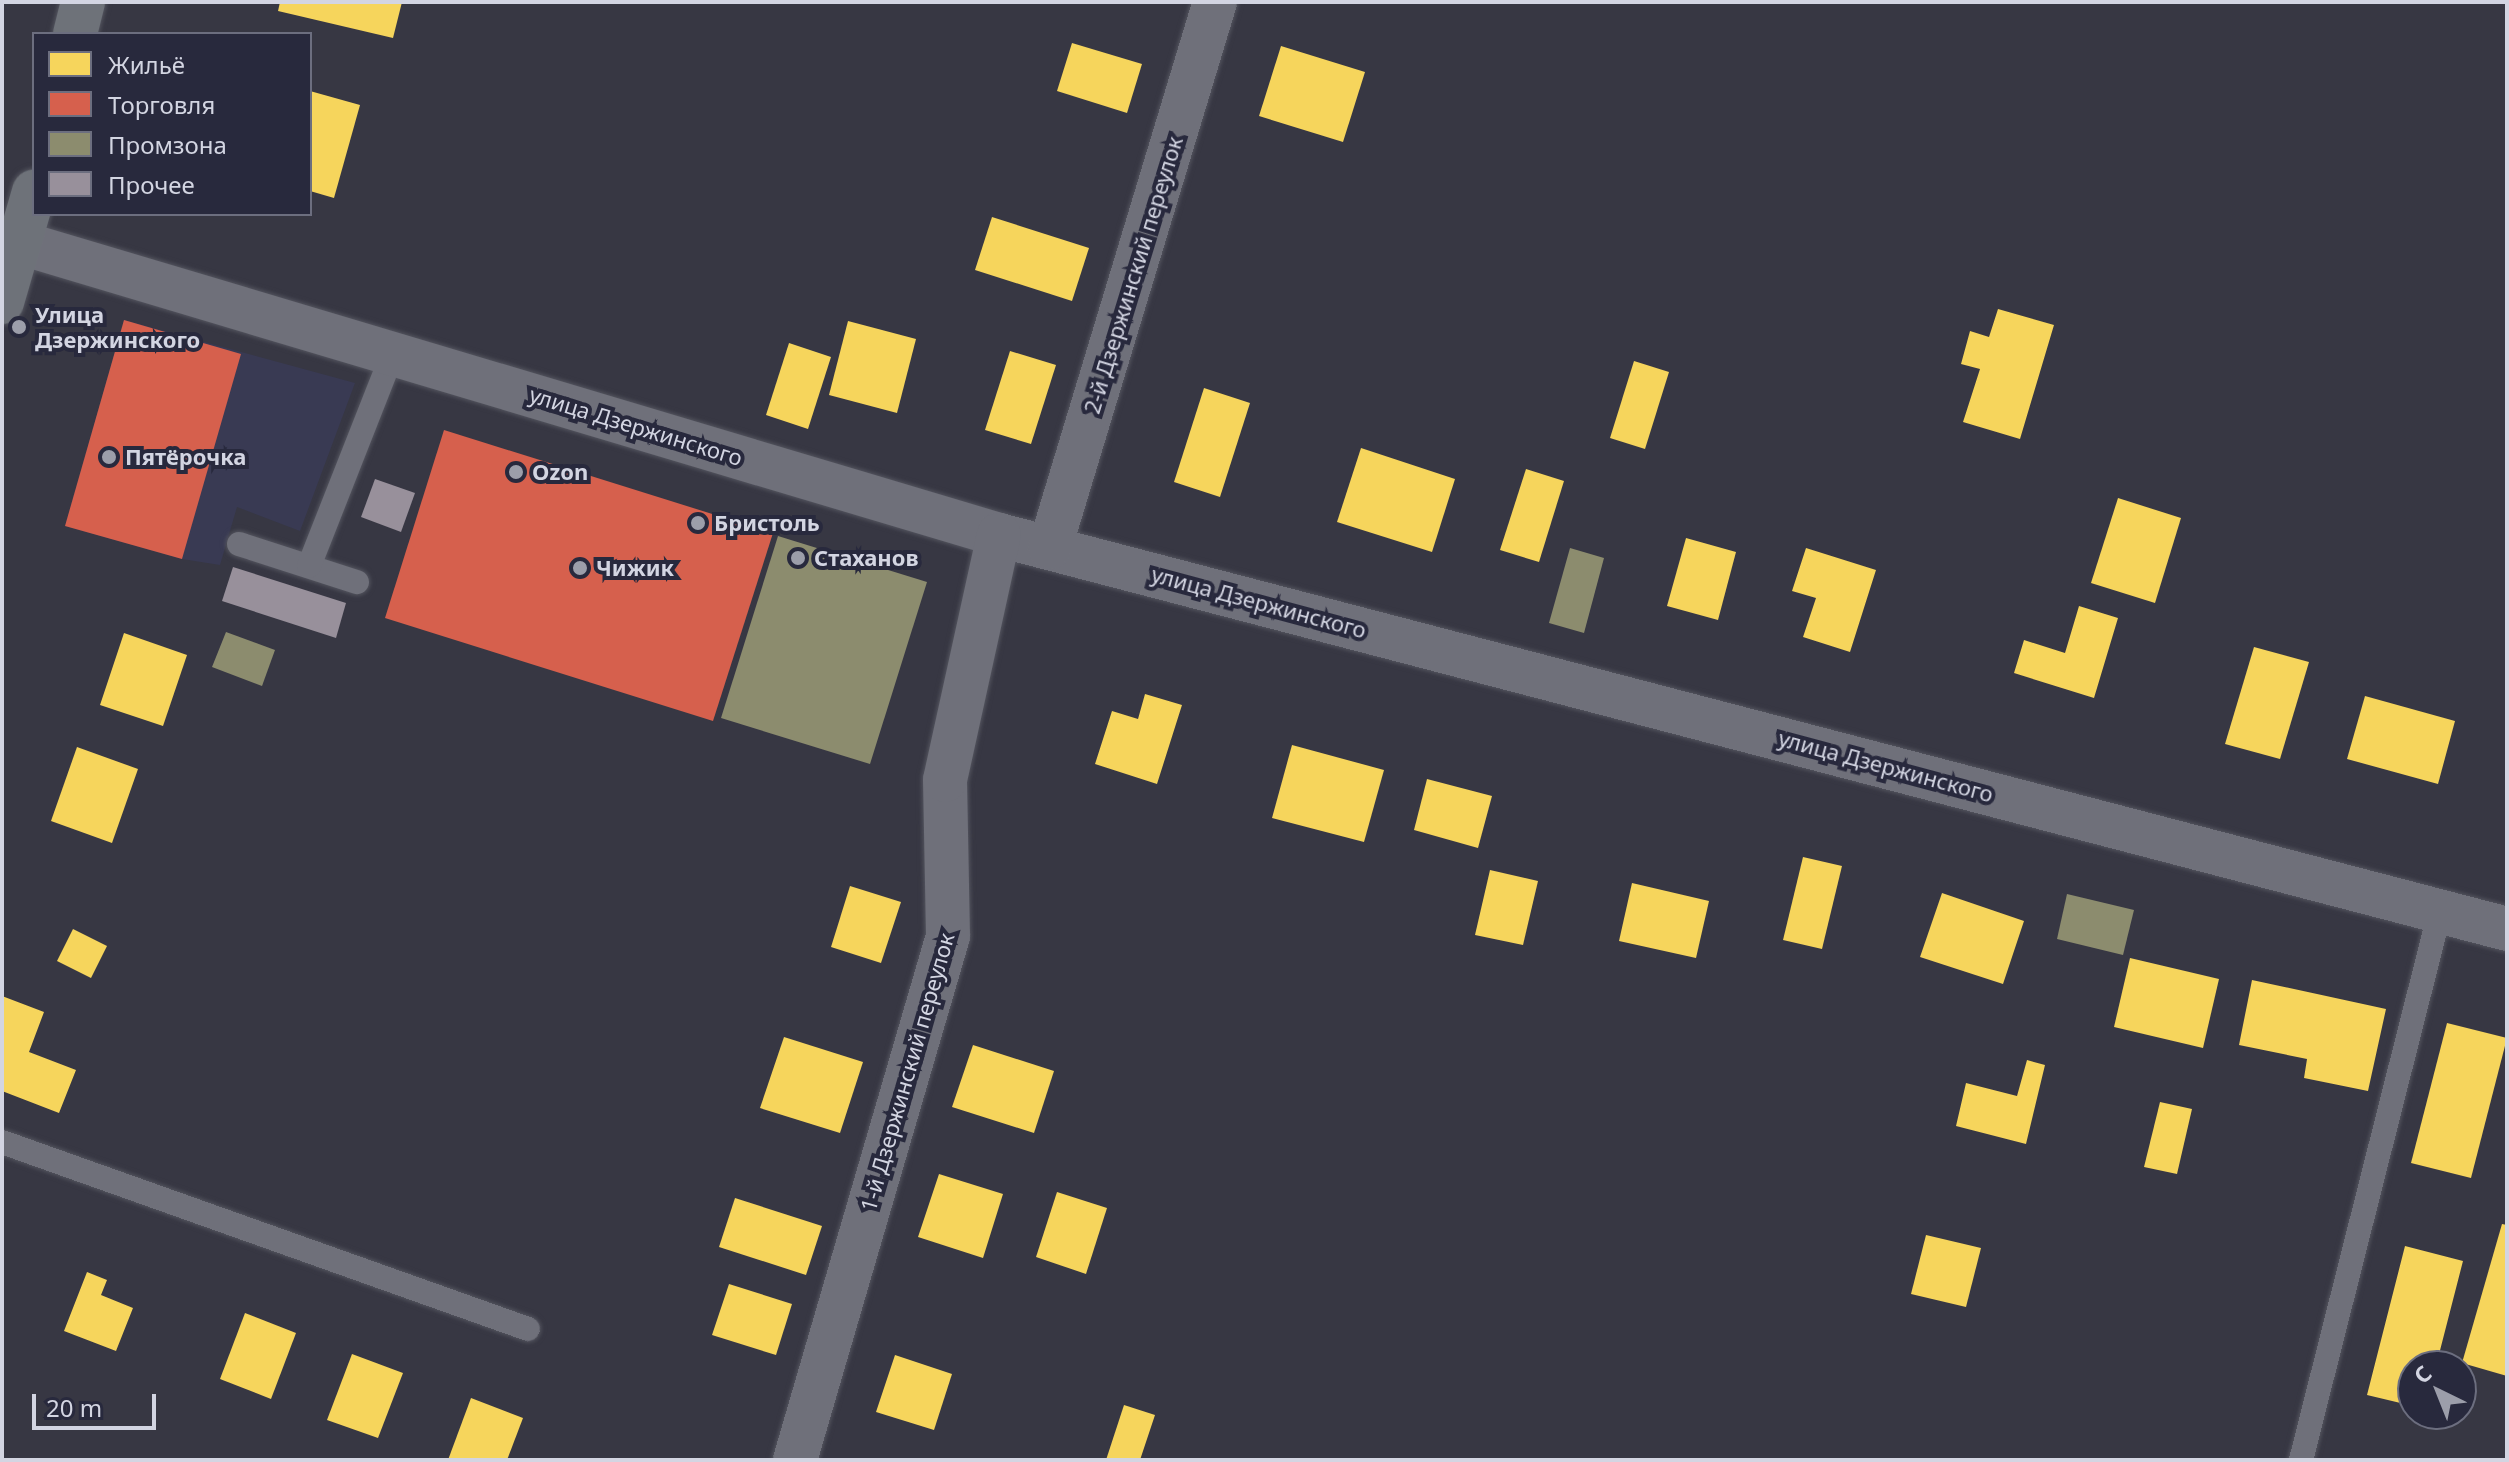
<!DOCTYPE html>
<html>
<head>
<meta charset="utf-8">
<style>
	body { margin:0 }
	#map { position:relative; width:2509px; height:1462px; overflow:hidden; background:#373743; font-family:"Noto Sans",sans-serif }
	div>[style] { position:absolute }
	.built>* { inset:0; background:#393a53 }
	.homes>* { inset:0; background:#f6d55c }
	.shops>* { inset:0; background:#d6604d }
	.industry>* { inset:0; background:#8c8c6e }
	.building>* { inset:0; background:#98909b }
	.roads { filter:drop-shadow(0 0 2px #53545e) drop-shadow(0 0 2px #53545e) }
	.service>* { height:24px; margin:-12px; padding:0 12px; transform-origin:12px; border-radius:12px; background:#6f707a }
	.minor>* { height:44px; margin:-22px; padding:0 22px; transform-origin:22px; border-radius:22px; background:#6f707a }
	.secondary>* { height:44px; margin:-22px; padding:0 22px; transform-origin:22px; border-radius:22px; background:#6e7279 }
	.dots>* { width:22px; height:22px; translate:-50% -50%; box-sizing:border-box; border:4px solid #28293d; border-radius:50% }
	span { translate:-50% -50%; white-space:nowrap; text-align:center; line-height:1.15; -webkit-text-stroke:8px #28293d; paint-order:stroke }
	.street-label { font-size:22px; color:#d3d5e2 }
	.poi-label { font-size:22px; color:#d3d5e2; font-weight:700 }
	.left { translate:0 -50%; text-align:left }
	.frame { position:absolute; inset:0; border:4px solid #d3d5e2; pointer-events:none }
	.legend { position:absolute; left:32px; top:32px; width:280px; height:184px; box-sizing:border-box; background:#28293d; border:2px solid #6c6e7f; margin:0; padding:10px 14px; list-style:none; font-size:24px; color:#d3d5e2 }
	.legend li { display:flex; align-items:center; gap:16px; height:40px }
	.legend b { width:40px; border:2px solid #6c6e7f }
	.north { position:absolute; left:2397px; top:1350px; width:80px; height:80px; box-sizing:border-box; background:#28293d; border:2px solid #6c6e7f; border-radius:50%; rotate:317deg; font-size:22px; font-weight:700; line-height:32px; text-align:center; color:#d3d5e2 }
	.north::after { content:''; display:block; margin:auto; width:28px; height:36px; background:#9c9eaa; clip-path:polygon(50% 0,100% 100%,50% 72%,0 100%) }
	.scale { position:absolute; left:32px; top:1394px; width:124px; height:36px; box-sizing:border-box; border:4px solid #d3d5e2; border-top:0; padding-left:10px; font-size:24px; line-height:28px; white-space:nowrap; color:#d3d5e2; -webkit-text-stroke:6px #28293d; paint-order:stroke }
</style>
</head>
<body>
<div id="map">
	<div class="built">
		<div style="clip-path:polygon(124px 320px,355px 383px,300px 531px,237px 507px,220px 565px,182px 559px,65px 526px)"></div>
	</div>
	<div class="homes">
		<div style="clip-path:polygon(280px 2px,402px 2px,393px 38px,278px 11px)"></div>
		<div style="clip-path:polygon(1072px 43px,1142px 64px,1127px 113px,1057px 91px)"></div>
		<div style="clip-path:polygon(1281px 46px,1365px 72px,1343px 142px,1259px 116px)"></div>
		<div style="clip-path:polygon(310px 91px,360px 105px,334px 198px,310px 191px)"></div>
		<div style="clip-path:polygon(992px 217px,1089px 248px,1072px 301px,975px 270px)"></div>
		<div style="clip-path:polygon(1998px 309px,2054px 325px,2020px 439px,1963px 422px,1980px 369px,1961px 364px,1970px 331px,1989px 337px)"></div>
		<div style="clip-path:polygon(848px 321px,916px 339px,897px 413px,829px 395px)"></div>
		<div style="clip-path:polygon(789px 343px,831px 357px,808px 429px,766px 415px)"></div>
		<div style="clip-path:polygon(1010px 351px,1056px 365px,1031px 444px,985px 430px)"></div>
		<div style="clip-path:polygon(1634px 361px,1669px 372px,1645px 449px,1610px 438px)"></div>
		<div style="clip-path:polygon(1204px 388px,1250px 403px,1220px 497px,1174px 482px)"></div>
		<div style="clip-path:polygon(1361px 448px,1455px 479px,1432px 552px,1337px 522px)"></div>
		<div style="clip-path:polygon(1526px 469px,1564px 481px,1539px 562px,1500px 550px)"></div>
		<div style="clip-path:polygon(2118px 498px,2181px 518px,2155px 603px,2091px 583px)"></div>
		<div style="clip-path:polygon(1686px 538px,1736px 552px,1718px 620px,1667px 606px)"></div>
		<div style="clip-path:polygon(1806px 548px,1876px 570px,1850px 652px,1803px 637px,1816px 598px,1792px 591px)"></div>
		<div style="clip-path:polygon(2079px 606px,2118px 618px,2094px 698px,2014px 673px,2024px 640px,2065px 653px)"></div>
		<div style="clip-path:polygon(124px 633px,187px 655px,163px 726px,100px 705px)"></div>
		<div style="clip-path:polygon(2254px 647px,2309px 662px,2280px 759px,2225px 744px)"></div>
		<div style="clip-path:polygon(1145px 694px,1182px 705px,1157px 784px,1095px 764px,1112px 711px,1138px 719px)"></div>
		<div style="clip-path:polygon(2365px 696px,2455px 721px,2438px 784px,2347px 759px)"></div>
		<div style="clip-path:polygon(1292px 745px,1384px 770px,1364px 842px,1272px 818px)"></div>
		<div style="clip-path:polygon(77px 747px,138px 769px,112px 843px,51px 821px)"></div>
		<div style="clip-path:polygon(1427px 779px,1492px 796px,1478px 848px,1414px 830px)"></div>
		<div style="clip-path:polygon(1803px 857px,1842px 866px,1822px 949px,1783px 940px)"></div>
		<div style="clip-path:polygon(1490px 870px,1538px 881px,1523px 945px,1475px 935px)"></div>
		<div style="clip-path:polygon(1632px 883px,1709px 901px,1696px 958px,1619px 941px)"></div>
		<div style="clip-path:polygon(850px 886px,901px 902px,881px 963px,831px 947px)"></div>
		<div style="clip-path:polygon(1942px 893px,2024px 921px,2003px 984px,1920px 957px)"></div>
		<div style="clip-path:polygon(73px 929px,107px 946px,91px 978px,57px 961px)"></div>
		<div style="clip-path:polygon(2130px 958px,2219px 979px,2203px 1048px,2114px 1027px)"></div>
		<div style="clip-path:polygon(2252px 980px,2386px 1009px,2368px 1091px,2304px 1078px,2307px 1059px,2239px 1045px)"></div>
		<div style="clip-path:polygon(2px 996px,44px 1012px,29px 1052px,76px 1070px,59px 1113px,2px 1091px)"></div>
		<div style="clip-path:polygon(2447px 1023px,2507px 1038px,2471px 1178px,2411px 1163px)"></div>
		<div style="clip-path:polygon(784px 1037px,863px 1062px,840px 1133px,760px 1108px)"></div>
		<div style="clip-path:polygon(973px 1045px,1054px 1071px,1034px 1133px,952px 1107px)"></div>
		<div style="clip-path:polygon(2027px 1060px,2045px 1065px,2026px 1144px,1956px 1126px,1966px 1083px,2017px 1096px)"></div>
		<div style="clip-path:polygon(2160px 1102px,2192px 1109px,2177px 1174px,2144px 1167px)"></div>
		<div style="clip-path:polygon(939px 1174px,1003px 1194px,983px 1258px,918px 1237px)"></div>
		<div style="clip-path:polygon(1057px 1192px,1107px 1208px,1086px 1274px,1036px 1257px)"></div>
		<div style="clip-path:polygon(735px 1198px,822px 1226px,806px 1275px,719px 1247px)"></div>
		<div style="clip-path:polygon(2502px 1224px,2507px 1225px,2507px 1376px,2462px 1363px)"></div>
		<div style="clip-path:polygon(1926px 1235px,1981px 1248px,1966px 1307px,1911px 1294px)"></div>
		<div style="clip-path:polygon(2405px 1246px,2463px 1261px,2436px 1366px,2413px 1366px,2413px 1406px,2367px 1395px)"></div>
		<div style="clip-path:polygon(87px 1272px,107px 1280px,101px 1295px,133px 1308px,116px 1351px,64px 1331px)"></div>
		<div style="clip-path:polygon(729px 1284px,792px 1304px,776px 1355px,712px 1335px)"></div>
		<div style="clip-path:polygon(245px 1313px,296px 1333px,271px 1399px,220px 1379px)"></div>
		<div style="clip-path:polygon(352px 1354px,403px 1373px,378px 1438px,327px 1420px)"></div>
		<div style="clip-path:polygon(895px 1355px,952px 1374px,934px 1430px,876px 1412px)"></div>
		<div style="clip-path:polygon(471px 1398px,523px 1418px,507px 1460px,448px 1460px)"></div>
		<div style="clip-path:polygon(1124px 1405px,1155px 1415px,1140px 1460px,1106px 1460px)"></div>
	</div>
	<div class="shops">
		<div style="clip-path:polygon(124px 320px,241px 354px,182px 559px,65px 526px)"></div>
		<div style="clip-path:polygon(444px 430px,773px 533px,713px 721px,385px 618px)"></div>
	</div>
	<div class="industry">
		<div style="clip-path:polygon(778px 536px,927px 582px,870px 764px,721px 718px)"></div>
		<div style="clip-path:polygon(1570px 548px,1604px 558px,1584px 633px,1549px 623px)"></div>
		<div style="clip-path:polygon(226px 632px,275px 650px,262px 686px,212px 667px)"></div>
		<div style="clip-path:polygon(2067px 894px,2134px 910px,2123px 955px,2057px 939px)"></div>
	</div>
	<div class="building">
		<div style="clip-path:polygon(375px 479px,415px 493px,401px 532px,361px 517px)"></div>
		<div style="clip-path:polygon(233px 567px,346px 603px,336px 638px,222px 601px)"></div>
	</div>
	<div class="roads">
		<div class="service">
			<div style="left:239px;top:544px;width:124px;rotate:17.9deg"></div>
			<div style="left:309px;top:566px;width:229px;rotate:-68.5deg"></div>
			<div style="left:2px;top:1142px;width:558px;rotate:19.57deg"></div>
			<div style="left:2301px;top:1460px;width:566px;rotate:-75.79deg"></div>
		</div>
		<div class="minor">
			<div style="left:21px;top:243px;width:1021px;rotate:16.62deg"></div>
			<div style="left:999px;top:535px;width:1559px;rotate:14.64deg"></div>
			<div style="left:1050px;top:547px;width:569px;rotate:-73.16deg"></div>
			<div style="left:795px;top:1460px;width:546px;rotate:-73.72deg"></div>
			<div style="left:948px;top:936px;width:156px;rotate:-91.1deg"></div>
			<div style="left:945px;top:780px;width:251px;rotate:-77.6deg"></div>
		</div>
		<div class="secondary">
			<div style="left:75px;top:34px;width:33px;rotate:-76deg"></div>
			<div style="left:2px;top:302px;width:115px;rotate:-73.8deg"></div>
		</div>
	</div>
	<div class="dots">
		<div style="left:19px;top:327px;background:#9c9eaa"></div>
		<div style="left:109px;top:457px;background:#9c9eaa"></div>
		<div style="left:516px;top:472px;background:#9c9eaa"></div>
		<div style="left:698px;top:523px;background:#9c9eaa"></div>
		<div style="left:798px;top:558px;background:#9c9eaa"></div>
		<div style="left:580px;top:568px;background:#9c9eaa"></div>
	</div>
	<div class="street-label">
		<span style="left:1133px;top:275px;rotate:-73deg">2-й Дзержинский переулок</span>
		<span style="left:636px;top:426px;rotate:17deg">улица Дзержинского</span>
		<span style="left:1259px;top:602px;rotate:15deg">улица Дзержинского</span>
		<span style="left:1886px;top:766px;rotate:15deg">улица Дзержинского</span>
		<span style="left:907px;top:1072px;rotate:-74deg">1-й Дзержинский переулок</span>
	</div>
	<div class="poi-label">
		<span class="left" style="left:35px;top:327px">Улица<br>Дзержинского</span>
		<span class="left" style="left:125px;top:457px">Пятёрочка</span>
		<span class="left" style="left:532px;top:472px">Ozon</span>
		<span class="left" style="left:714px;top:523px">Бристоль</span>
		<span class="left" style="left:814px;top:558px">Стаханов</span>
		<span class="left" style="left:596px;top:568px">Чижик</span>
	</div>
	<div class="frame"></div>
	<ul class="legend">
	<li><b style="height:22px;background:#f6d55c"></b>Жильё</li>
	<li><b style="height:22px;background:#d6604d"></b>Торговля</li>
	<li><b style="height:22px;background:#8c8c6e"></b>Промзона</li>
	<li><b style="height:22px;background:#98909b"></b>Прочее</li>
	</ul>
	<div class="north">С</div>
	<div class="scale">20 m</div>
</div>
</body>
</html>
